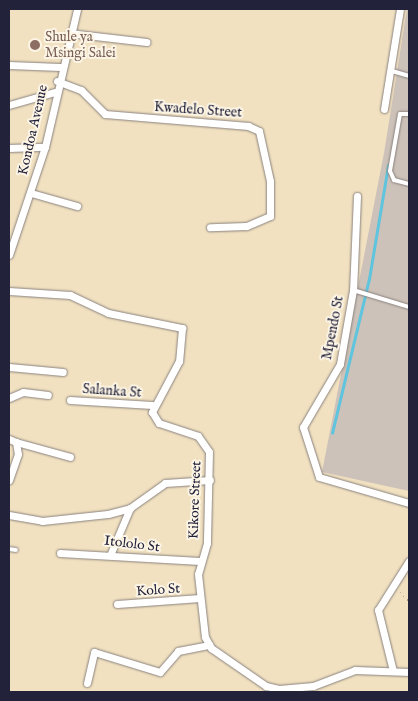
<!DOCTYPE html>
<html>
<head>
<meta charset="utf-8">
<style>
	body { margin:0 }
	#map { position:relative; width:418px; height:701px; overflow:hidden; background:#f1e1c1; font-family:"IM FELL English",serif }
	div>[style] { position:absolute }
	.industrial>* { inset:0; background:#cdc2b9 }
	.stream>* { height:2.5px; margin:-1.25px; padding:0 1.25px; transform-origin:1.25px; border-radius:1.25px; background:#5fc4dd }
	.path>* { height:1px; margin-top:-0.5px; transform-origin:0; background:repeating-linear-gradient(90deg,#8a827e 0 1px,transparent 0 5px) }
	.roads { filter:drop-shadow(0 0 1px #8a827e) drop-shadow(0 0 1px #8a827e) }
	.lane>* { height:4px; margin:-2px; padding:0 2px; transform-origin:2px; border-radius:2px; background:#fff }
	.street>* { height:7px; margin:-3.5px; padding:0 3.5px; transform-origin:3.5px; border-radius:3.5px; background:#fff }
	.dots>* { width:14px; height:14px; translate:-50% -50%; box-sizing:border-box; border:2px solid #fcf5e5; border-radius:50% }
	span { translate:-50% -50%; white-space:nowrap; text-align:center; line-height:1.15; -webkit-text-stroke:4px #fcf5e5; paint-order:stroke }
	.education-label { font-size:14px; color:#785e54 }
	.left { translate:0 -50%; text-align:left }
	.street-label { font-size:14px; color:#22223b }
	.frame { position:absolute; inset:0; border:10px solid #22223b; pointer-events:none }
</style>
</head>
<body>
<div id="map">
	<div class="industrial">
		<div style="clip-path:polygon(407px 9px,409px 9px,409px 491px,322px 472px,384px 153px)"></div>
	</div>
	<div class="stream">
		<div style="left:332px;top:433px;width:158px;rotate:-76.5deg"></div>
		<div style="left:369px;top:279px;width:115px;rotate:-80.5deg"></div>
	</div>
	<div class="path">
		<div style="left:400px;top:592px;width:13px;rotate:45deg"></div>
	</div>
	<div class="roads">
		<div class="lane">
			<div style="left:392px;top:71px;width:18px;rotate:16deg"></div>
			<div style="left:409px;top:114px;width:9px;rotate:180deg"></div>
			<div style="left:400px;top:114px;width:58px;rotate:100deg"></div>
			<div style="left:390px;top:171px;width:10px;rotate:66deg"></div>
			<div style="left:394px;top:180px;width:16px;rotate:15deg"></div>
			<div style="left:353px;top:290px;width:59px;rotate:16.9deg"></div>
			<div style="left:9px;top:549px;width:7px;rotate:8deg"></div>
		</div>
		<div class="street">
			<div style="left:69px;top:33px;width:78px;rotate:6.7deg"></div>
			<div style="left:9px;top:65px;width:51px;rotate:2.2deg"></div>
			<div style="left:57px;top:81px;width:26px;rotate:21deg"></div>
			<div style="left:81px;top:90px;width:34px;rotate:45deg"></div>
			<div style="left:105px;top:114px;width:144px;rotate:4.8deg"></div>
			<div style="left:248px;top:126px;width:12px;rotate:24deg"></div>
			<div style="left:259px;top:131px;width:51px;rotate:77.6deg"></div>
			<div style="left:270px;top:181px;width:35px;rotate:90deg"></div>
			<div style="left:270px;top:216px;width:26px;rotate:157deg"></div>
			<div style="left:246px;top:226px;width:36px;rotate:178deg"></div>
			<div style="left:9px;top:105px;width:48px;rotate:-15.8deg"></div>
			<div style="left:384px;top:109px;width:101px;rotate:-80.9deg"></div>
			<div style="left:9px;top:148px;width:36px;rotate:-2deg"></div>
			<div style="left:31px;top:193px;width:48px;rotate:15.8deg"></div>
			<div style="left:357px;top:196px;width:94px;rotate:92.4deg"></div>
			<div style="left:353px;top:290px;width:75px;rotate:100deg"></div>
			<div style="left:340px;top:364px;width:73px;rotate:120.4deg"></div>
			<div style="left:303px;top:427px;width:52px;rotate:72.3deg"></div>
			<div style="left:319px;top:477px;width:94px;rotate:16.1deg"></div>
			<div style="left:9px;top:255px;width:114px;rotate:-71.6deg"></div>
			<div style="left:45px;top:147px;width:142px;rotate:-76.9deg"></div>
			<div style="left:9px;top:291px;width:61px;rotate:3.8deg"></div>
			<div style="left:70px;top:295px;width:42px;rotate:25.3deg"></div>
			<div style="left:108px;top:313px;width:76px;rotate:11.5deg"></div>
			<div style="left:182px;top:328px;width:33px;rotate:95deg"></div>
			<div style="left:179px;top:361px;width:58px;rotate:117.9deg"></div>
			<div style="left:152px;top:412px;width:13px;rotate:58deg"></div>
			<div style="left:159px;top:423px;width:41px;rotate:18.4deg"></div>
			<div style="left:198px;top:436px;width:19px;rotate:55deg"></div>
			<div style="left:209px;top:452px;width:91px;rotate:91.3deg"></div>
			<div style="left:207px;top:543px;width:32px;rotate:106deg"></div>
			<div style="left:198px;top:574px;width:63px;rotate:83.7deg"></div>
			<div style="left:205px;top:637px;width:13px;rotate:61deg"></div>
			<div style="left:211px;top:648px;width:67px;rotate:34.6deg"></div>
			<div style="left:266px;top:686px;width:13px;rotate:13deg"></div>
			<div style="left:279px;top:689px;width:34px;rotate:-5deg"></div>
			<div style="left:313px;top:686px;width:45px;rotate:-20.9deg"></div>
			<div style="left:355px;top:670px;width:54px;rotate:2.1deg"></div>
			<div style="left:9px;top:367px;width:54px;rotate:5.3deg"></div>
			<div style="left:9px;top:398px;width:15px;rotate:-23deg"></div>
			<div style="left:23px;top:392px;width:25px;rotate:7deg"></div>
			<div style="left:70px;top:400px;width:82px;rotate:3.5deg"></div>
			<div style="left:9px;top:439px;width:8px;rotate:23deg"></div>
			<div style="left:16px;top:442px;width:12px;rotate:81deg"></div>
			<div style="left:18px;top:454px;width:28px;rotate:109deg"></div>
			<div style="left:16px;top:442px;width:56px;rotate:15.5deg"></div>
			<div style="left:9px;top:515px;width:34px;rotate:10deg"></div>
			<div style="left:42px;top:521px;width:66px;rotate:-6.1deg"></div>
			<div style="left:108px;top:514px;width:23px;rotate:-15deg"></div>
			<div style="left:130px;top:508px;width:43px;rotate:-35.5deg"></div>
			<div style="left:165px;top:483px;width:45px;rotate:-3.8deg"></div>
			<div style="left:60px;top:553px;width:140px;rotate:3.3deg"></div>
			<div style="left:111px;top:553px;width:49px;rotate:-67.1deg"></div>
			<div style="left:117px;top:604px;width:83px;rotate:-4.1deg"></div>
			<div style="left:393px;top:671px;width:63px;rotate:-103.8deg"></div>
			<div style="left:378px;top:610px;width:58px;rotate:-57.7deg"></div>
			<div style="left:87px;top:683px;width:32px;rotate:-77deg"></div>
			<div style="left:94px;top:652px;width:69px;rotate:16.9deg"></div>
			<div style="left:160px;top:672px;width:28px;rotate:-49deg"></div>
			<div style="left:178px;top:651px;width:32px;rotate:-11deg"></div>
		</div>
	</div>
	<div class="dots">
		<div style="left:35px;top:45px;background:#8d6e63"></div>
	</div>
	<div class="education-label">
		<span class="left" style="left:45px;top:45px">Shule ya<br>Msingi Salei</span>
	</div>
	<div class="street-label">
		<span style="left:198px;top:110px;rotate:4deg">Kwadelo Street</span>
		<span style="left:33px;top:130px;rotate:-77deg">Kondoa Avenue</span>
		<span style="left:333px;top:328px;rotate:-79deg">Mpendo St</span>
		<span style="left:112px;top:391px;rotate:4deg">Salanka St</span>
		<span style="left:195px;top:500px;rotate:-88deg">Kikore Street</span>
		<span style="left:132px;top:544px;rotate:7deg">Itololo St</span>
		<span style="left:158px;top:590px;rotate:-4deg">Kolo St</span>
	</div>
	<div class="frame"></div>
</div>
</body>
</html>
